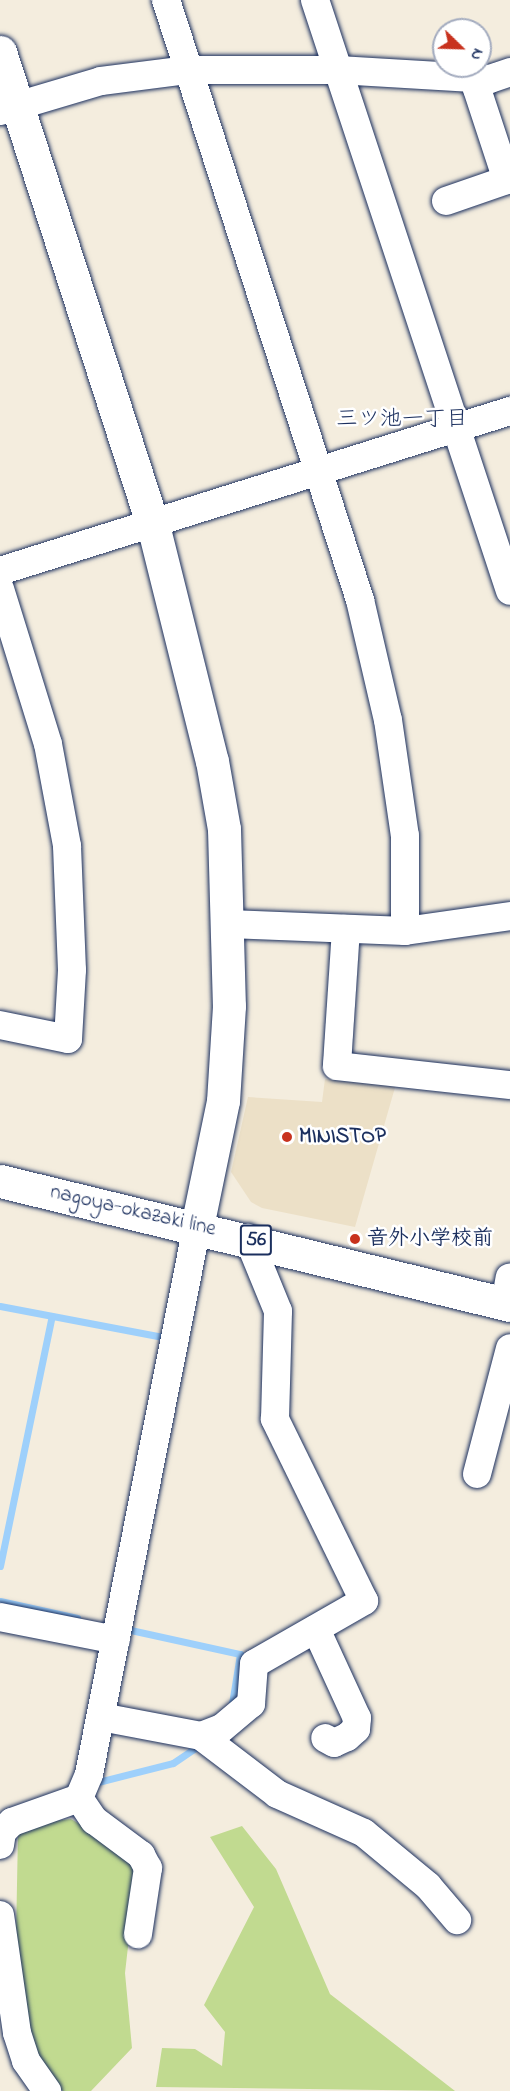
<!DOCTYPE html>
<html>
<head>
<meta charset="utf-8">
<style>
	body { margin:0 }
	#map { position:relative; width:510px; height:2091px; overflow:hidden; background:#f4edde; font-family:"Indie Flower","Klee One",sans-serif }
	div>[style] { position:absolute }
	.built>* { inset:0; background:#ece0c7 }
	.green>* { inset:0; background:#c1da90 }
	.stream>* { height:7px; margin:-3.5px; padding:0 3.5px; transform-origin:3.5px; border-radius:3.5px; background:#9ed0fb }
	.roads { filter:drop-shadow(0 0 2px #1b2f5e) drop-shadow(0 0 2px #1b2f5e) }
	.street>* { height:28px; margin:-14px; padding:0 14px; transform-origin:14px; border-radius:14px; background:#fff }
	.secondary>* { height:33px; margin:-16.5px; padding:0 16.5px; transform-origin:16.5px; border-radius:16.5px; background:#fff }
	.primary>* { height:33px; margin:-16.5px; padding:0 16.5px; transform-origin:16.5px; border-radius:16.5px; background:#fff }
	.dots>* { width:16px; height:16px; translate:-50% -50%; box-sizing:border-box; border:3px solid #fff; border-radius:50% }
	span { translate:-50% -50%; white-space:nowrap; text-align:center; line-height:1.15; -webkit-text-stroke:5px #fff; paint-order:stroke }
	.shield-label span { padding:2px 4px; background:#fff; border:2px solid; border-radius:4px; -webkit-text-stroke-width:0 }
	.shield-label { font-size:20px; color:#1b2f5e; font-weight:700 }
	.poi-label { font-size:21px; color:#1b2f5e; font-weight:700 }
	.left { translate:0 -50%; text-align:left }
	.street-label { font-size:21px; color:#1b2f5e }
	.neighbourhood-label { font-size:22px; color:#1b2f5e }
	.north { position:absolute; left:432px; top:18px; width:60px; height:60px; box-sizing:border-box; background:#fff; border:2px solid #a4acbf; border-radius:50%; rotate:113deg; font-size:16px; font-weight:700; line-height:24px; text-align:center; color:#1b2f5e }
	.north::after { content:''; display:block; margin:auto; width:21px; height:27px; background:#c8321e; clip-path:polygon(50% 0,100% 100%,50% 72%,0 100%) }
</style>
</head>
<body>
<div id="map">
	<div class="built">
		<div style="clip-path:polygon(325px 1079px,396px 1084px,355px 1227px,262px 1208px,251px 1202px,231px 1172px,248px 1097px,322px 1102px)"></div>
	</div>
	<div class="green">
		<div style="clip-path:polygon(71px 1819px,125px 1851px,136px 1876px,125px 1973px,132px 2048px,91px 2091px,63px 2091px,52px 2082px,28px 2033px,16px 1937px,18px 1832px,37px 1823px)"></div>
		<div style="clip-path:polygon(242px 1826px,276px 1869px,330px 1994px,455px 2091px,156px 2087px,162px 2048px,195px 2049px,222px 2066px,225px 2032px,204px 2005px,254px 1907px,210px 1837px)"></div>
	</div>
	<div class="stream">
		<div style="left:0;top:1306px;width:171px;rotate:10.8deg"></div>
		<div style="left:0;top:1566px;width:255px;rotate:-78.3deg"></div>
		<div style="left:0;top:1601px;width:79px;rotate:12.4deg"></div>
		<div style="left:126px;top:1629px;width:117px;rotate:12.4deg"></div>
		<div style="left:240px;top:1654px;width:51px;rotate:99.1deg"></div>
		<div style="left:94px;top:1783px;width:81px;rotate:-14.2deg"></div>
		<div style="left:173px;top:1763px;width:27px;rotate:-34deg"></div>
	</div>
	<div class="roads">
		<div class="street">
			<div style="left:166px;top:0;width:631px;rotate:72.08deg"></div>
			<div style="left:360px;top:600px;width:123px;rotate:76.9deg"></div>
			<div style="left:388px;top:720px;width:117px;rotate:81.7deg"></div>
			<div style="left:405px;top:836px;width:95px;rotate:90deg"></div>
			<div style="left:315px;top:0;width:622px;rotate:71.74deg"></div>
			<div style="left:479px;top:78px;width:11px;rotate:100deg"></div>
			<div style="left:477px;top:89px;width:96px;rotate:71.8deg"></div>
			<div style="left:0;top:111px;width:105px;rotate:-16.5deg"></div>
			<div style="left:101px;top:81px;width:88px;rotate:-7.2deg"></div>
			<div style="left:188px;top:70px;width:150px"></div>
			<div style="left:338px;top:70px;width:152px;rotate:3.4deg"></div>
			<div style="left:490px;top:79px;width:21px;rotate:-19deg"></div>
			<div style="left:446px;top:201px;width:68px;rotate:-19deg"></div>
			<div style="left:0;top:571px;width:535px;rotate:-17.42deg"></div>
			<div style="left:0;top:589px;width:162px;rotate:72.8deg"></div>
			<div style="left:48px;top:744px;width:104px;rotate:79.4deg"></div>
			<div style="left:67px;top:846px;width:124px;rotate:87.7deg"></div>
			<div style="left:72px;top:970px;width:69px;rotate:93.3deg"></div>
			<div style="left:68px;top:1039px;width:69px;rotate:-168.4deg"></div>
			<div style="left:229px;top:924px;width:176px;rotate:2.3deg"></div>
			<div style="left:405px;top:931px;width:106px;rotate:-8.1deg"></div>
			<div style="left:346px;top:929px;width:137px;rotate:93.8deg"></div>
			<div style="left:337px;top:1066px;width:174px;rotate:6.3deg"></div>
			<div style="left:505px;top:1304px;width:27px;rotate:-80deg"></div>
			<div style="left:477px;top:1474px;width:130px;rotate:-75.3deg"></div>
			<div style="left:0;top:1617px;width:118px;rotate:11.2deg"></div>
			<div style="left:316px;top:1629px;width:98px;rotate:65.3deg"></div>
			<div style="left:357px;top:1718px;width:11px;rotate:95deg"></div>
			<div style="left:356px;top:1729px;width:12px;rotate:138deg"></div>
			<div style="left:347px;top:1737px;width:14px;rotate:155deg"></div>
			<div style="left:334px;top:1743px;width:10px;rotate:-151deg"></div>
			<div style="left:101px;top:1717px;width:102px;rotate:10.8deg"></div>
			<div style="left:201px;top:1736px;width:22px;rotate:-21deg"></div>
			<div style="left:222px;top:1728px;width:38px;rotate:-40deg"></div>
			<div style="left:251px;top:1704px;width:40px;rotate:-85.7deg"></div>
			<div style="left:254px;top:1664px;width:127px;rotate:-29.8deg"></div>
			<div style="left:364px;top:1601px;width:203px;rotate:-116.1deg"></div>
			<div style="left:275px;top:1419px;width:108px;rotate:-88.4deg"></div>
			<div style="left:278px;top:1311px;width:79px;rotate:-112.3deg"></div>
			<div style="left:201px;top:1736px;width:96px;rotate:37.3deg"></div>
			<div style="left:277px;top:1794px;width:95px;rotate:24.1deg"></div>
			<div style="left:364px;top:1833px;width:83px;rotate:39.6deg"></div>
			<div style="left:428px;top:1886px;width:45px;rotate:49.5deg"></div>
			<div style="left:79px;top:1798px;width:27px;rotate:56deg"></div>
			<div style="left:94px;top:1820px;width:59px;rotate:36.7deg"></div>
			<div style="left:141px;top:1855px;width:15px;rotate:62deg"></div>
			<div style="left:148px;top:1868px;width:67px;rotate:98.6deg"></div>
			<div style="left:0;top:1845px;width:13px;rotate:-81deg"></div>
			<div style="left:2px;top:1832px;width:14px;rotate:-45deg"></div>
			<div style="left:12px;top:1822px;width:71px;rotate:-19.7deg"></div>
			<div style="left:79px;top:1798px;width:26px;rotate:-67deg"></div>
			<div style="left:89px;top:1774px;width:559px;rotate:-78.85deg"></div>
			<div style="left:0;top:1915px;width:119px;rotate:81.8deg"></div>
			<div style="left:17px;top:2033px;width:29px;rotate:72deg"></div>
			<div style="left:26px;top:2061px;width:37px;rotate:55deg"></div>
		</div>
		<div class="secondary">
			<div style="left:0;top:52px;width:497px;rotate:72.1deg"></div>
			<div style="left:153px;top:525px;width:243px;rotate:76deg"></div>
			<div style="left:212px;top:761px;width:69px;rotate:80deg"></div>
			<div style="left:224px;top:829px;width:177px;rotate:88.4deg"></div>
			<div style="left:229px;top:1006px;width:95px;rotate:93.6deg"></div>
			<div style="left:223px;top:1101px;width:128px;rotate:101.7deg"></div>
		</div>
		<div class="primary">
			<div style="left:0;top:1181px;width:525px;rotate:13.67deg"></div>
		</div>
	</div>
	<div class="dots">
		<div style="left:287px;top:1137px;background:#c8321e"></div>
		<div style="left:355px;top:1239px;background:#c8321e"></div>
	</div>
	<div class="shield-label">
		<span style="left:256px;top:1240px">56</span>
	</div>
	<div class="poi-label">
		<span class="left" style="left:299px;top:1137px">MINISTOP</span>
		<span class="left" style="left:367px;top:1239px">音外小学校前</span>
	</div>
	<div class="street-label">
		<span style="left:133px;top:1211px;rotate:13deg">nagoya-okazaki line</span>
	</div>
	<div class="neighbourhood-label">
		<span style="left:402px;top:421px">三ツ池一丁目</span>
	</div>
	<div class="north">N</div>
</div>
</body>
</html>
